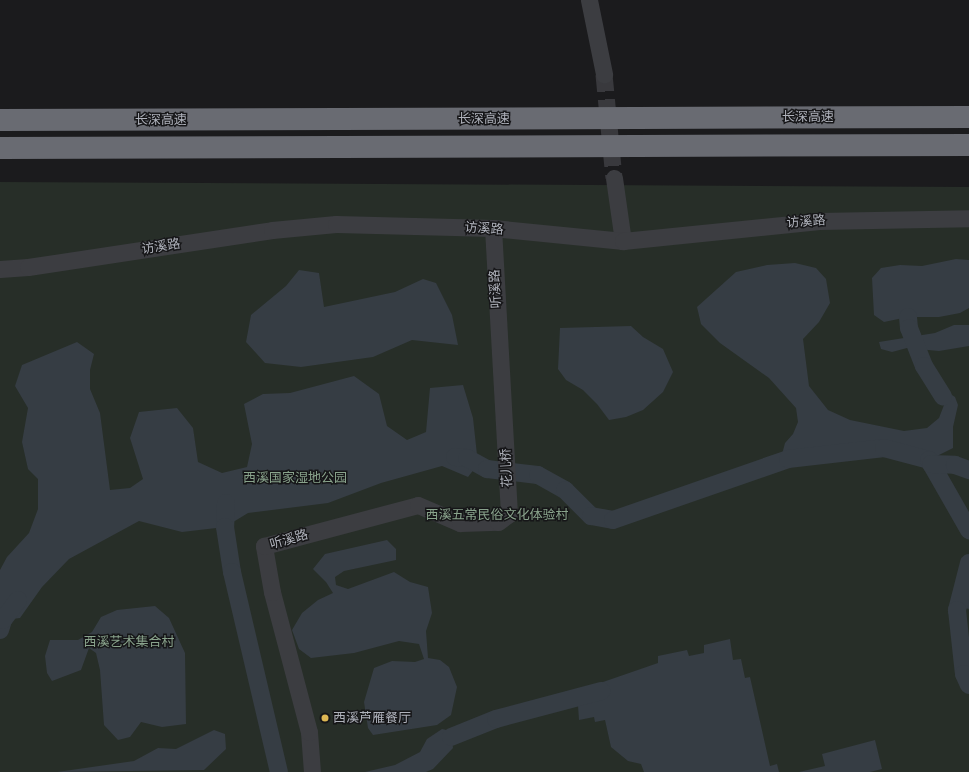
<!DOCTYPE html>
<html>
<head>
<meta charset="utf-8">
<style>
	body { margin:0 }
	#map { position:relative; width:969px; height:772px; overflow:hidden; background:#1b1b1d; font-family:"PT Sans","Noto Sans SC",sans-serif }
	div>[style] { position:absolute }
	.green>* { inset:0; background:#272e28 }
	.water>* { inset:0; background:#363d44 }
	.canal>* { height:18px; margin:-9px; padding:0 9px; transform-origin:9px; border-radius:9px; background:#363d44 }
	.minor-tunnel>* { height:17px; margin-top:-8.5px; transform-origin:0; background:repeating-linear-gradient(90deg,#39393d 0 17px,transparent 0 25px) }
	.minor>* { height:17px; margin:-8.5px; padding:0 8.5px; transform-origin:8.5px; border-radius:8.5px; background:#3c3d41 }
	.highway>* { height:22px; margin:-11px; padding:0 11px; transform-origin:11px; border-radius:11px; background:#696b72 }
	.dots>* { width:11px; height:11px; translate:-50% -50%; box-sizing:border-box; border:2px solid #161618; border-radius:50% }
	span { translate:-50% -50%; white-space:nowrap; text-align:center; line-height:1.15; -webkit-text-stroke:3px #161618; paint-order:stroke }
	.street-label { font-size:13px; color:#afb2bb }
	.park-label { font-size:13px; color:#89a38c }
	.poi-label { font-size:13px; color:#afb2bb }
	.left { translate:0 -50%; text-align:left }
</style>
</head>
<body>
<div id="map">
	<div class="green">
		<div style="clip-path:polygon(0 182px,969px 187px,969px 772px,0 772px)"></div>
	</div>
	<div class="water">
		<div style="clip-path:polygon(956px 259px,969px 260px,969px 308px,960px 313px,939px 317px,908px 317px,884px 322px,874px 315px,872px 278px,881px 268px,900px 265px,922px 266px)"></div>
		<div style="clip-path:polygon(795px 263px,816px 268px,826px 279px,830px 303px,819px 322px,803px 339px,809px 386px,828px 410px,850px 420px,904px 431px,927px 428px,939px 418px,944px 405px,943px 396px,949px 393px,955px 397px,958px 405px,953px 427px,953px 448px,929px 460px,884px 448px,780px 462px,785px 443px,793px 434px,798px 422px,796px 408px,769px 378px,720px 343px,701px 324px,697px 307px,736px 272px,767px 265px)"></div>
		<div style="clip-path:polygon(299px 270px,319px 273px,324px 307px,395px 292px,423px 279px,436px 283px,452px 315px,458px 345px,412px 340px,373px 357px,301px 367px,265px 363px,246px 342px,251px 315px,286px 286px)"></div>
		<div style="clip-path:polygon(954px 325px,969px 325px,969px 346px,939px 351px,907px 348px,892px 352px,881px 349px,879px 342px,935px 333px)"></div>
		<div style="clip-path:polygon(631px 326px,643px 337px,663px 349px,673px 372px,663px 392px,643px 410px,626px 417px,609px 420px,597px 404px,583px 390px,566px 380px,558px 369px,560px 328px)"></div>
		<div style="clip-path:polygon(77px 342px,94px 354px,90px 370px,90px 389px,100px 413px,110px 490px,130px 488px,143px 479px,130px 438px,139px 412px,177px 408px,193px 428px,198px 462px,222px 473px,247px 467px,252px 444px,244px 404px,263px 394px,290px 393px,354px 376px,379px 394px,387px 426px,407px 440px,426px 432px,430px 388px,463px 385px,473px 418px,478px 464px,468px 477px,442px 466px,381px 483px,328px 503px,248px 513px,225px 527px,182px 532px,139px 521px,69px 559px,42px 587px,20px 618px,3px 620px,0 614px,0 570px,7px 557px,29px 533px,38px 509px,38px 479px,28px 469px,22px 442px,28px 408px,15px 386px,22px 365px)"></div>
		<div style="clip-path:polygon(387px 540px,396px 549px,396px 560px,344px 571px,335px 577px,336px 585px,348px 589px,394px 572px,410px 582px,428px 587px,432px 613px,426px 631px,428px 658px,440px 660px,449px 667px,457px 687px,451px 715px,437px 725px,373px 735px,368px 728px,364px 702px,374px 668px,392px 661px,415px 662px,424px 659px,419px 644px,399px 641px,354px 653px,311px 658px,299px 649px,292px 630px,302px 613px,318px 600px,333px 593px,326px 582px,313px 569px,325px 554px)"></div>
		<div style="clip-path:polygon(969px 563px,969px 609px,958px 606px)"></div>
		<div style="clip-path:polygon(155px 606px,169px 618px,185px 653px,186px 724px,162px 727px,141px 722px,130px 737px,118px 740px,104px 725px,100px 670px,96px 653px,89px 648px,81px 670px,52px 681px,47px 673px,45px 656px,50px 640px,78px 640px,92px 632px,101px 617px,117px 610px)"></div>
		<div style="clip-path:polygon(730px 639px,733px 660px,741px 659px,745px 678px,750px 677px,770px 766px,777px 764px,779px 772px,644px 772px,641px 764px,628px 761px,611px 747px,605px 720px,595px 722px,594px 717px,579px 720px,577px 691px,658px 663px,658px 656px,687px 650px,689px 656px,704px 653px,704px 645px)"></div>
		<div style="clip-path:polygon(442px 729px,451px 731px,453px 748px,433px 769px,426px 772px,365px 772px,395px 765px,420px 752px,427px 739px)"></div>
		<div style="clip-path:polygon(214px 730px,225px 734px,226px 749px,204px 770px,57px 772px,134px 761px,158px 748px,176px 749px)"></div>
		<div style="clip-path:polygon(875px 740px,882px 769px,870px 772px,799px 772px,825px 766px,822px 754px)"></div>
	</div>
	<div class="canal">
		<div style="left:908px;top:317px;width:11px;rotate:85deg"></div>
		<div style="left:909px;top:328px;width:41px;rotate:68.5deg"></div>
		<div style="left:924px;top:366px;width:36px;rotate:58deg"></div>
		<div style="left:455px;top:457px;width:12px;rotate:5deg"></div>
		<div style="left:467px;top:458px;width:23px;rotate:29deg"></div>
		<div style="left:487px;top:469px;width:51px;rotate:6.7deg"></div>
		<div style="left:538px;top:475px;width:31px;rotate:29deg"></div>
		<div style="left:565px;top:490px;width:37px;rotate:45deg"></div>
		<div style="left:591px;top:516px;width:22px;rotate:10deg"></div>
		<div style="left:613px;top:520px;width:185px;rotate:-19.2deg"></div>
		<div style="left:788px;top:459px;width:97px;rotate:-6.5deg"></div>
		<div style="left:884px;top:448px;width:47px;rotate:14.9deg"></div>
		<div style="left:929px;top:460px;width:81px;rotate:60.3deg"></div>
		<div style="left:931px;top:464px;width:24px;rotate:2deg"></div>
		<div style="left:955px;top:465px;width:15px;rotate:20deg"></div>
		<div style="left:226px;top:503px;width:24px;rotate:92deg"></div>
		<div style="left:225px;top:527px;width:46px;rotate:81.2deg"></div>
		<div style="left:232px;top:572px;width:205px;rotate:76.8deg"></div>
		<div style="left:969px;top:563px;width:49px;rotate:104.3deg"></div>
		<div style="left:957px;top:610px;width:64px;rotate:83.8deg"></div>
		<div style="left:964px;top:674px;width:12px;rotate:66deg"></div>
		<div style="left:0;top:630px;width:10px;rotate:-73deg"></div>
		<div style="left:3px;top:620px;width:25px;rotate:-53deg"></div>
		<div style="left:451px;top:737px;width:48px;rotate:-21.8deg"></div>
		<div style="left:496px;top:719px;width:109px;rotate:-14.9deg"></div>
	</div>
	<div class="minor-tunnel">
		<div style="left:604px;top:74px;width:104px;rotate:84.5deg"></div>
	</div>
	<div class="minor">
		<div style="left:589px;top:0;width:76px;rotate:78.5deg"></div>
		<div style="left:614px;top:178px;width:64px;rotate:81.9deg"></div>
		<div style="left:0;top:269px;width:28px;rotate:-4deg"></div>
		<div style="left:28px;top:267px;width:247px;rotate:-8.6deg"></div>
		<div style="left:272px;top:230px;width:64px;rotate:-5.4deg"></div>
		<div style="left:336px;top:224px;width:157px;rotate:1.5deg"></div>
		<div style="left:493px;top:228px;width:131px;rotate:5.7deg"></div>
		<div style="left:623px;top:241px;width:197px;rotate:-5.8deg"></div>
		<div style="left:819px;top:221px;width:150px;rotate:-1.1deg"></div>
		<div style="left:312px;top:772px;width:40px;rotate:-94.3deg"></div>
		<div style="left:309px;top:732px;width:145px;rotate:-104.8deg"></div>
		<div style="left:272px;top:592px;width:47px;rotate:-99.9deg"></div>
		<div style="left:264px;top:546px;width:159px;rotate:-14.9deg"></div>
		<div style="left:418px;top:505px;width:46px;rotate:23.2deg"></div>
		<div style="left:460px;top:523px;width:38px;rotate:-2deg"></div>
		<div style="left:498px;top:522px;width:14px;rotate:-36deg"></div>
		<div style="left:509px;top:514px;width:286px;rotate:-93.2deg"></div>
	</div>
	<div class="highway">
		<div style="left:0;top:120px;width:969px;rotate:-0.18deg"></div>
		<div style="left:0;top:148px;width:969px;rotate:-0.18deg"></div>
	</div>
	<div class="dots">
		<div style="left:325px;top:718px;background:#ddb753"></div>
	</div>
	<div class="street-label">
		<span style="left:808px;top:117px">长深高速</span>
		<span style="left:484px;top:119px">长深高速</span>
		<span style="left:161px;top:120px">长深高速</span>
		<span style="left:806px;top:222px;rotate:-4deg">访溪路</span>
		<span style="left:484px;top:229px;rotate:4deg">访溪路</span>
		<span style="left:161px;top:247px;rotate:-9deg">访溪路</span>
		<span style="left:496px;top:289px;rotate:-93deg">听溪路</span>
		<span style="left:507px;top:468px;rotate:-93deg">花儿桥</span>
		<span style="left:289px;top:540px;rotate:-16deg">听溪路</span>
	</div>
	<div class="park-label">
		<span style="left:295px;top:478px">西溪国家湿地公园</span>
		<span style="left:497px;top:515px">西溪五常民俗文化体验村</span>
		<span style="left:129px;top:642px">西溪艺术集合村</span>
	</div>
	<div class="poi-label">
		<span class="left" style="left:333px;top:718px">西溪芦雁餐厅</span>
	</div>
</div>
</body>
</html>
